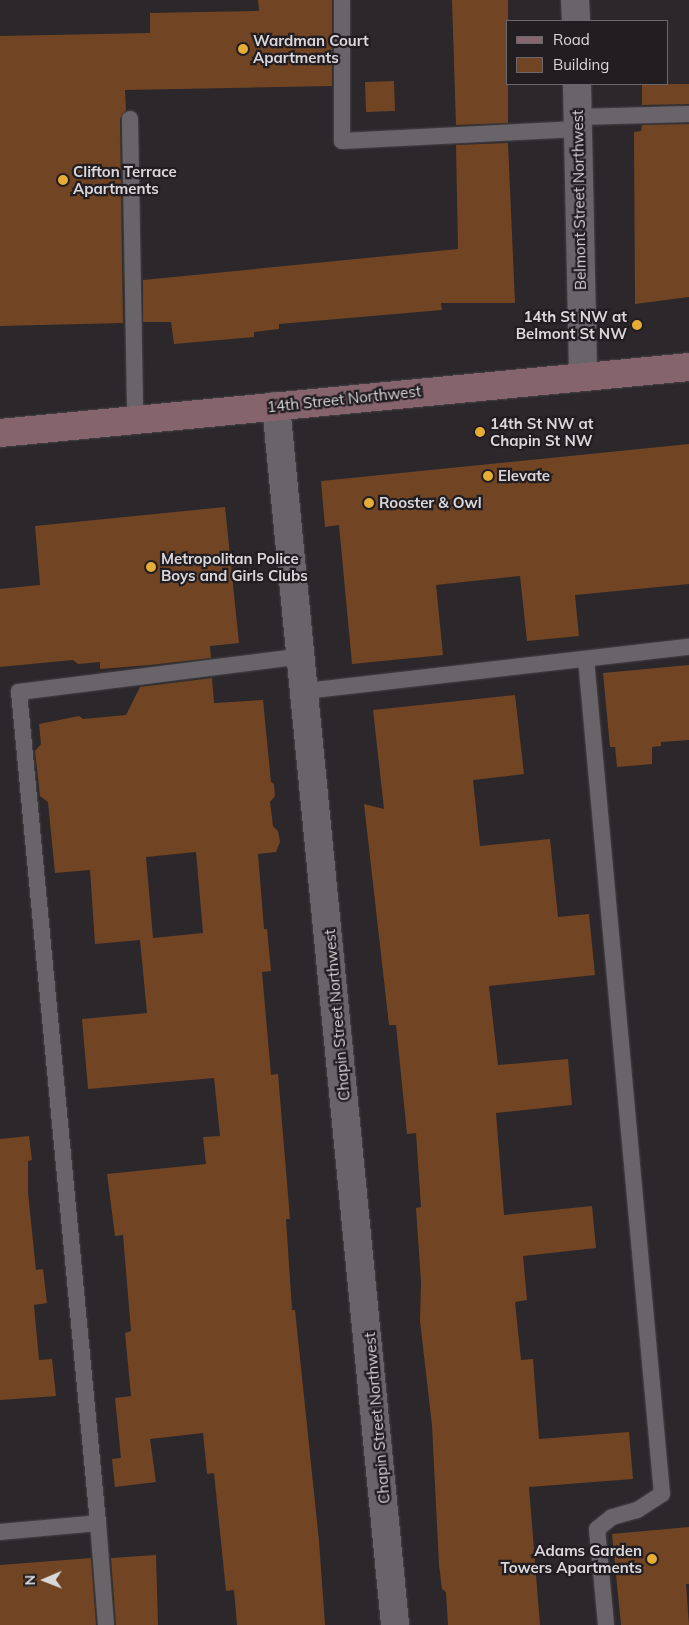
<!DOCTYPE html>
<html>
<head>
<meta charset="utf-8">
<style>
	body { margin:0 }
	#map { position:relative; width:689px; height:1625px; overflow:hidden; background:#2b272b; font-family:Mulish,sans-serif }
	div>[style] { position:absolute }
	.building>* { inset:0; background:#714523 }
	.roads { filter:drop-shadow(0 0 1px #474447) drop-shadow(0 0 1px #474447) }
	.lane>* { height:16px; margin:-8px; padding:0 8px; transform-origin:8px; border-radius:8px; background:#696469 }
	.street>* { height:28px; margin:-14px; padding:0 14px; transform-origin:14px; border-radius:14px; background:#696469 }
	.secondary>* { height:28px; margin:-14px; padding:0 14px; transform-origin:14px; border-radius:14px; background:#86646e }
	.dots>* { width:14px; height:14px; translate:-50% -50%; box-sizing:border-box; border:2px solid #211d21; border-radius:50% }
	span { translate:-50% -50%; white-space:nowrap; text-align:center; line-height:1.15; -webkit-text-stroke:4.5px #211d21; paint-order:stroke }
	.poi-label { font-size:15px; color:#dad7da; font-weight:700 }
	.left { translate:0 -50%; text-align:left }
	.right { translate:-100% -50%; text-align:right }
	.street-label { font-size:15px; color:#dad7da }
	.legend { position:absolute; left:506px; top:20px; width:162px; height:65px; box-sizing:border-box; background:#211d21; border:1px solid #6b676b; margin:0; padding:6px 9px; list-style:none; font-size:15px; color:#dad7da }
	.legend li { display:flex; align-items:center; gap:10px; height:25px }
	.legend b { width:25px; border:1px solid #6b676b }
	.north { position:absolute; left:20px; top:1555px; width:50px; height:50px; -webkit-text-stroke:4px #211d21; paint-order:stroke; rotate:269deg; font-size:14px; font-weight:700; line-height:20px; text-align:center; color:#dad7da }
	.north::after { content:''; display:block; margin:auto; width:18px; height:22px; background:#dad7da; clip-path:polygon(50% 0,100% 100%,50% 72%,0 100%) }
</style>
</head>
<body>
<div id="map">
	<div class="building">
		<div style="clip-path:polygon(258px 0,332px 0,332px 86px,125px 90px,126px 110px,120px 119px,123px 323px,0 326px,0 36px,150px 33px,150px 13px,259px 11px)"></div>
		<div style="clip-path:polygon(452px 0,508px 0,508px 123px,456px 125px)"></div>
		<div style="clip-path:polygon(394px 81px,395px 111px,366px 112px,365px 82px)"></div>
		<div style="clip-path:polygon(642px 84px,689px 84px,689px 104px,642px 105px)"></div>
		<div style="clip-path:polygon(689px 124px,689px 297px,635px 304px,634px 132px,641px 131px,642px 125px)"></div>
		<div style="clip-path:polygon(508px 143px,515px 303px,441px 303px,442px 310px,279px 324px,279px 329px,254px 332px,254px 337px,174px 344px,171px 322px,143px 322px,143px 280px,458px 249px,456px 145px)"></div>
		<div style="clip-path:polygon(689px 444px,689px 584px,575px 595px,579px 636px,527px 641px,520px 576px,436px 585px,443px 655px,352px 664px,339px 525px,325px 527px,321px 481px)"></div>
		<div style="clip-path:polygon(225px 507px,239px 643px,210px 646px,211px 658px,150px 665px,100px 669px,100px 662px,78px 664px,73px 660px,0 667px,0 589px,40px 585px,35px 526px)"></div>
		<div style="clip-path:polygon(689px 665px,689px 740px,661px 742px,661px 746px,652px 747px,652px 764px,617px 767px,615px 747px,610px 747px,603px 673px)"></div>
		<div style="clip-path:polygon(evenodd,212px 678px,214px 703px,263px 700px,271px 782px,274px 784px,275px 796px,270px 802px,273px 826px,278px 831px,280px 842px,276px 852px,258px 854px,264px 929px,267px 929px,271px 971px,262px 972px,271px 1075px,278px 1074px,290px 1219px,286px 1219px,292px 1310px,295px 1310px,319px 1541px,325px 1625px,237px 1625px,234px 1590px,226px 1591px,214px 1473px,207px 1474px,203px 1433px,150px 1439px,156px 1482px,115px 1487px,112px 1459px,121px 1458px,115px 1398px,131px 1396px,125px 1333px,131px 1331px,123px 1235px,115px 1236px,107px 1174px,206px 1164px,203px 1137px,220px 1136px,214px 1078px,88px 1089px,82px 1019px,147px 1013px,140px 940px,151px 939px,95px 944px,90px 870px,55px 873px,48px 802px,40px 796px,35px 751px,41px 744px,39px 724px,79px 716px,83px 719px,126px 715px,140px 687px,212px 678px,196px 852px,203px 933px,153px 938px,146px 857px,196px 852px)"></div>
		<div style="clip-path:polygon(515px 695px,524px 774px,473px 780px,480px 846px,550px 839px,558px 917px,589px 914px,595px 975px,489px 986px,498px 1065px,568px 1059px,572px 1105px,496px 1113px,504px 1215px,592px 1206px,596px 1248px,523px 1256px,527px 1300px,515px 1302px,521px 1360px,533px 1359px,539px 1439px,629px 1432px,633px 1479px,529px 1487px,540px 1625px,448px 1625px,446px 1592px,442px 1589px,439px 1565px,432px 1425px,420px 1321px,421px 1282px,416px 1208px,421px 1207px,416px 1133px,407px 1134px,396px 1025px,389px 1025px,364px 804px,384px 809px,373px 710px)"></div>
		<div style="clip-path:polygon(29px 1136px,32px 1160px,28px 1161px,28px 1193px,36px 1270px,43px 1269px,47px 1303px,34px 1305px,39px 1360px,52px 1359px,56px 1396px,0 1400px,0 1139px)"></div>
		<div style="clip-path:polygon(689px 1527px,689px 1584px,686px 1584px,689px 1625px,621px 1625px,612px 1534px)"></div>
		<div style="clip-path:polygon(156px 1555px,158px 1625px,116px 1625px,111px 1558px)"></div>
		<div style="clip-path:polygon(91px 1558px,96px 1625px,0 1625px,0 1565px)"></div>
	</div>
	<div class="roads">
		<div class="lane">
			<div style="left:342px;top:0;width:141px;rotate:90deg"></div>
			<div style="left:342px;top:141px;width:236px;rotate:-2.9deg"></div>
			<div style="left:577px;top:117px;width:112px;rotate:-1.5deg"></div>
			<div style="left:130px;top:119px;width:301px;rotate:89deg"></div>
			<div style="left:586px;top:659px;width:838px;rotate:84.8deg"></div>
			<div style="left:662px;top:1494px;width:30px;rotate:147deg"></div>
			<div style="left:637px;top:1510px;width:26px;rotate:164deg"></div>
			<div style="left:612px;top:1517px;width:19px;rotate:141deg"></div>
			<div style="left:597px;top:1529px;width:96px;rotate:84.6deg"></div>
			<div style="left:306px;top:691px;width:386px;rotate:-6.6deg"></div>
			<div style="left:98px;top:1523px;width:102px;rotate:85.5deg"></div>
			<div style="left:0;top:1532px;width:98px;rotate:-5.2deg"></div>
			<div style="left:98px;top:1523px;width:835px;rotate:-95.43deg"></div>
			<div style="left:19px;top:692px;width:286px;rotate:-7.2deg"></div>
		</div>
		<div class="street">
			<div style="left:575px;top:0;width:21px;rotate:87deg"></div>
			<div style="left:577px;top:84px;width:293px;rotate:88.8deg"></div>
			<div style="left:276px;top:406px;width:1225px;rotate:84.42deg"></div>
		</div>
		<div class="secondary">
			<div style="left:0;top:433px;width:692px;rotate:-5.47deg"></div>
		</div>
	</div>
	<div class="dots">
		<div style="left:243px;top:49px;background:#e5ad36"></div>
		<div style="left:63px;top:180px;background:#e5ad36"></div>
		<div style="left:637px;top:325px;background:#e5ad36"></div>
		<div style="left:480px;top:432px;background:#e5ad36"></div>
		<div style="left:488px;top:476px;background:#e5ad36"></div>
		<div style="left:369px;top:503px;background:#e5ad36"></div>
		<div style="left:151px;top:567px;background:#e5ad36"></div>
		<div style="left:652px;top:1559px;background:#e5ad36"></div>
	</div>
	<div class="poi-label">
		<span class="left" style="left:253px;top:49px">Wardman Court<br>Apartments</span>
		<span class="left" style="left:73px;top:180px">Clifton Terrace<br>Apartments</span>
		<span class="right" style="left:627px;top:325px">14th St NW at<br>Belmont St NW</span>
		<span class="left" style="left:490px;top:432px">14th St NW at<br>Chapin St NW</span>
		<span class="left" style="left:498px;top:476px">Elevate</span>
		<span class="left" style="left:379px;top:503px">Rooster &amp; Owl</span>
		<span class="left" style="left:161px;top:567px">Metropolitan Police<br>Boys and Girls Clubs</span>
		<span class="right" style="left:642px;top:1559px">Adams Garden<br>Towers Apartments</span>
	</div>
	<div class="street-label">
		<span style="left:579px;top:200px;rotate:-91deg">Belmont Street Northwest</span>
		<span style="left:344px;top:399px;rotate:-6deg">14th Street Northwest</span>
		<span style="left:337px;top:1015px;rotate:-95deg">Chapin Street Northwest</span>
		<span style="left:377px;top:1418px;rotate:-95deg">Chapin Street Northwest</span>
	</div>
	<ul class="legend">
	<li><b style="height:6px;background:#86646e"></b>Road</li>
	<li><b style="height:14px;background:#714523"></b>Building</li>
	</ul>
	<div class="north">N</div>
</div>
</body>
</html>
